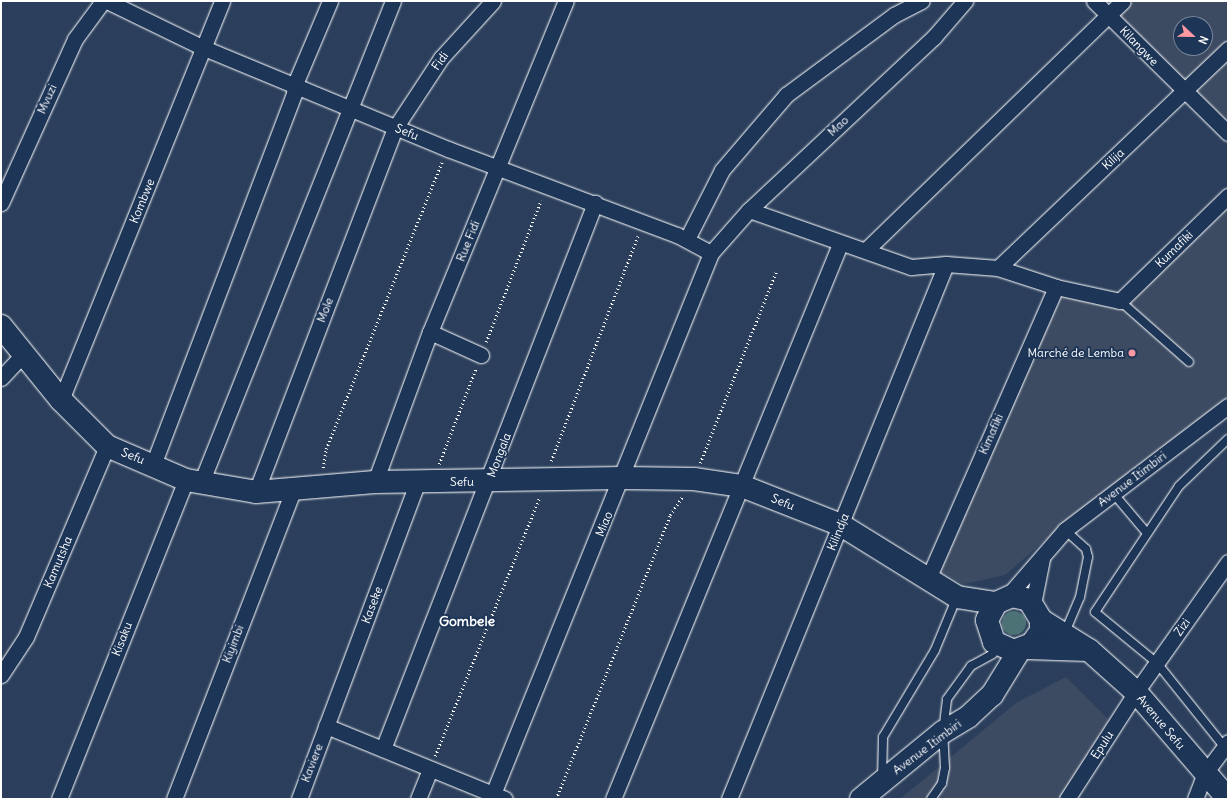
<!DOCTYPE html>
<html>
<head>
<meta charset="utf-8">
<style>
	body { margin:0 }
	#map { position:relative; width:1229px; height:800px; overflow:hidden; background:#2b3f5c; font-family:Delius,sans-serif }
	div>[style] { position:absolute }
	.built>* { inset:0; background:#3c4b62 }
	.green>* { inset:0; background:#4d7275 }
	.round { border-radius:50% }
	.path>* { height:2.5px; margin-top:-1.25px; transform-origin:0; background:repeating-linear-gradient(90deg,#fff 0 1px,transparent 0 4px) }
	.roads { filter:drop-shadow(0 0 1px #fff) drop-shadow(0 0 1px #fff) }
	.lane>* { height:8px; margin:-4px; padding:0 4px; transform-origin:4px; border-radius:4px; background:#1d3557 }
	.street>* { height:15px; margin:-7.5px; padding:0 7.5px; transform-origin:7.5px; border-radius:7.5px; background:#1d3557 }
	.secondary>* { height:22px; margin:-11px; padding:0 11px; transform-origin:11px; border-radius:11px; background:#1d3557 }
	.dots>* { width:11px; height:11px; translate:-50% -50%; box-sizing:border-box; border:2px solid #1d3557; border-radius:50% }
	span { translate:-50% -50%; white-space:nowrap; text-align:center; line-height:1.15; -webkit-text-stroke:4px #1d3557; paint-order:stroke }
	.street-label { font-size:12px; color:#fff }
	.poi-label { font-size:12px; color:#fff }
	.right { translate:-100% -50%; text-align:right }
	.quarter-label { font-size:14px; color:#fff; font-weight:700 }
	.frame { position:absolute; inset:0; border:2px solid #fff; pointer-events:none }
	.north { position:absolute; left:1173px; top:16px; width:40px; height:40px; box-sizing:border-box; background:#1d3557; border:1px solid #77869a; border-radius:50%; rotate:112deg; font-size:11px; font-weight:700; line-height:16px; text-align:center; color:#fff }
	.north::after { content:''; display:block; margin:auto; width:14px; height:18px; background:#ff9aa2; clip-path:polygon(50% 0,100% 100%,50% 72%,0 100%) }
</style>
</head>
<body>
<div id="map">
	<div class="built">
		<div style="clip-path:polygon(evenodd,1125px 1px,1228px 1px,1228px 45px,1183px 88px,1110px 15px,1125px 1px,1181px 24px,1205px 24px,1205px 48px,1181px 48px,1181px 24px)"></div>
		<div style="clip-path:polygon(1228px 53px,1228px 127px,1186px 92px)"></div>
		<div style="clip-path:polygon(1228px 196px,1228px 404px,1084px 507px,1005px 575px,964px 584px,938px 571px,1064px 289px,1120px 301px)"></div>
		<div style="clip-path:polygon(1066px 677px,1111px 722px,1060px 799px,900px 799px,1016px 703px)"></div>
	</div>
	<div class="green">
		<div class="round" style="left:1002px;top:611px;width:24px;height:24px"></div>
	</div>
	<div class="path">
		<div style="left:486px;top:342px;width:152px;rotate:-68.8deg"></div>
		<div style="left:551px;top:461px;width:241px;rotate:-68.9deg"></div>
		<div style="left:700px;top:463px;width:206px;rotate:-68.3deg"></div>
		<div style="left:439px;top:464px;width:103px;rotate:-68.9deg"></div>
		<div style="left:323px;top:468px;width:19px;rotate:-81deg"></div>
		<div style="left:326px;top:449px;width:310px;rotate:-68deg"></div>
		<div style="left:435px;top:756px;width:280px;rotate:-68deg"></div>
		<div style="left:556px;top:799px;width:306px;rotate:-68.1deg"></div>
		<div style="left:670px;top:515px;width:22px;rotate:-56deg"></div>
	</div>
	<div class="roads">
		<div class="lane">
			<div style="left:1120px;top:301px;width:92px;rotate:41.5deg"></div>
			<div style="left:1113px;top:493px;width:51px;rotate:49.8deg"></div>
			<div style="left:1065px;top:530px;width:28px;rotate:42deg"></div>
			<div style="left:1086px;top:549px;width:8px;rotate:76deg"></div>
			<div style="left:1088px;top:557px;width:41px;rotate:101.3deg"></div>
			<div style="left:1080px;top:597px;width:39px;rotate:113deg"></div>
			<div style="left:1226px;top:749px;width:110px;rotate:-128.7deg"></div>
			<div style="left:1157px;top:663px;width:80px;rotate:-140.6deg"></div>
			<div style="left:1095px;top:612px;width:151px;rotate:-56.3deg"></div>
			<div style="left:1179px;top:486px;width:68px;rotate:-43.8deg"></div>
			<div style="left:882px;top:779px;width:42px;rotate:-88.6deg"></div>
			<div style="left:883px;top:737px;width:101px;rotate:-59.1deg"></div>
			<div style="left:935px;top:650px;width:57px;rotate:-67.5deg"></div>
			<div style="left:931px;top:799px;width:19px;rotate:-55deg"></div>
			<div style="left:942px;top:783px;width:15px;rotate:-79deg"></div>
			<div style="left:945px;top:768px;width:36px;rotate:-93deg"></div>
			<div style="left:943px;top:732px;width:33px;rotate:-83deg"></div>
			<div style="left:947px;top:699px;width:41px;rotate:-54deg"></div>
			<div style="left:971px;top:666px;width:25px;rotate:-29deg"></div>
		</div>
		<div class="street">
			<div style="left:107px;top:1px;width:108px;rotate:25.9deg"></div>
			<div style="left:204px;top:48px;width:264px;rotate:22.5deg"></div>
			<div style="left:448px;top:149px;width:245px;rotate:20.6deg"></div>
			<div style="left:677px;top:235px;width:38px;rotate:28deg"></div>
			<div style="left:1094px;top:1px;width:188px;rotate:44.6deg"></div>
			<div style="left:1px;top:203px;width:180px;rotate:-65.7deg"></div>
			<div style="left:75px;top:39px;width:47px;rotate:-53.6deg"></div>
			<div style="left:749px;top:210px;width:172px;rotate:19.4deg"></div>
			<div style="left:911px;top:267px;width:35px;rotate:-5deg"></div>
			<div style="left:946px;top:264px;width:52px;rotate:4.4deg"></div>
			<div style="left:998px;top:268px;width:61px;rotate:18.1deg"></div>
			<div style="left:1056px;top:287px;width:66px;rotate:12.3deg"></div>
			<div style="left:1120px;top:301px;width:151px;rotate:-44.2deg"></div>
			<div style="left:687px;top:239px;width:77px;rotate:-63.1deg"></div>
			<div style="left:722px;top:170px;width:99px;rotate:-49.5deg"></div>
			<div style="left:786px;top:95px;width:134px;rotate:-36.5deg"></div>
			<div style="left:894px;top:15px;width:31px;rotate:-27deg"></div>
			<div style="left:867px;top:249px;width:356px;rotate:-44.1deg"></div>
			<div style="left:998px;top:268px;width:318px;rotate:-43.6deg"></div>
			<div style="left:430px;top:332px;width:56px;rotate:24.3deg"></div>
			<div style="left:1px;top:378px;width:34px;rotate:-47deg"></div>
			<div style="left:61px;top:400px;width:430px;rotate:-68deg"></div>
			<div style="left:153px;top:465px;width:397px;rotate:-69.2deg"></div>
			<div style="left:294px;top:94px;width:10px;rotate:-84deg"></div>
			<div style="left:295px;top:84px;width:90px;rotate:-67.1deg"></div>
			<div style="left:375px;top:482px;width:160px;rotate:-69.9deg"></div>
			<div style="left:430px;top:332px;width:358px;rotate:-67.7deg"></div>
			<div style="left:201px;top:483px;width:519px;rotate:-68.28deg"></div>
			<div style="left:256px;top:492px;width:390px;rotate:-69.1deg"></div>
			<div style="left:395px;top:128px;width:84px;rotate:-56.7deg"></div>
			<div style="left:441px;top:58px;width:77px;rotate:-47.6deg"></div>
			<div style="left:927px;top:581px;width:321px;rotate:-66.3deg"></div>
			<div style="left:1007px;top:597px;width:89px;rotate:-49.1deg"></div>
			<div style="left:1065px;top:530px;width:205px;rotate:-37.3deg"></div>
			<div style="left:1033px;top:604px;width:46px;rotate:-78.7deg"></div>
			<div style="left:1px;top:675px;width:45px;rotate:-56.7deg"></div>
			<div style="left:26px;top:637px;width:207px;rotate:-67deg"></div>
			<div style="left:326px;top:726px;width:193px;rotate:22.2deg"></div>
			<div style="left:383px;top:749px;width:586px;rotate:-68.78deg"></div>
			<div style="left:493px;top:794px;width:583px;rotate:-68.05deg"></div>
			<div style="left:711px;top:253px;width:57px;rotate:-48.5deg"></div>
			<div style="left:749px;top:210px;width:253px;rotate:-43.1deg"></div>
			<div style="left:934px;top:37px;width:48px;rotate:-49.3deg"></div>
			<div style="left:59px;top:799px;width:343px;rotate:-68.3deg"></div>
			<div style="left:174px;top:799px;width:331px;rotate:-68.9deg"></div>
			<div style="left:299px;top:799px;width:337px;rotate:-69.5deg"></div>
			<div style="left:418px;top:799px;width:32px;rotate:-68deg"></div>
			<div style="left:613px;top:799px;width:600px;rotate:-67.75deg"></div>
			<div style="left:729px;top:799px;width:577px;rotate:-67.92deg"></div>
			<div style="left:1067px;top:799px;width:127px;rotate:-57.2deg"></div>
			<div style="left:1136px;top:692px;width:159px;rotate:-54.7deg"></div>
			<div style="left:1195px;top:799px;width:28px;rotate:-69deg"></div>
			<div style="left:1205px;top:773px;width:39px;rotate:-53deg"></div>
		</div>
		<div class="secondary">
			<div style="left:1px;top:326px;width:95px;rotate:51deg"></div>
			<div style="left:61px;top:400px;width:65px;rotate:45deg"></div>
			<div style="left:107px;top:446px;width:86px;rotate:23.3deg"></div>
			<div style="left:186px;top:480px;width:71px;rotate:9.7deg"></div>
			<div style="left:256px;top:492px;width:119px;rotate:-4.8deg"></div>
			<div style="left:375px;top:482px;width:247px;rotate:-0.9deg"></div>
			<div style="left:622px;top:478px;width:72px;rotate:0.8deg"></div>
			<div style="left:694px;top:479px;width:49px;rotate:8.3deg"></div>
			<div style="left:742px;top:486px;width:106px;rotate:21.5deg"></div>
			<div style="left:841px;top:525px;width:137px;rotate:31.8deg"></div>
			<div style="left:957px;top:597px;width:39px;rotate:9deg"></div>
			<div style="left:996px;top:603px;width:17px;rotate:-24deg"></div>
			<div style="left:1012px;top:596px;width:17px;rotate:13deg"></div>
			<div style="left:1029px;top:600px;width:23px;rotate:59deg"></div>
			<div style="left:1041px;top:620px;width:11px;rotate:90deg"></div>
			<div style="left:1041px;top:631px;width:16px;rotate:125deg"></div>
			<div style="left:1032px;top:644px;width:19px;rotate:159deg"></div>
			<div style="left:1014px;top:651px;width:22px;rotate:-156deg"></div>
			<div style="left:994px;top:642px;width:23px;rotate:-108deg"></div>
			<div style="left:987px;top:620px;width:19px;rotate:-62deg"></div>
			<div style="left:1041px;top:620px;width:57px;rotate:32deg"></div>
			<div style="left:1089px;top:650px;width:63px;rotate:41.8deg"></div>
			<div style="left:1136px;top:692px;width:141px;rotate:49.3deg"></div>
			<div style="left:1027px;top:648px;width:61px;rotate:1.9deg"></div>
			<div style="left:861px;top:799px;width:106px;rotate:-39.3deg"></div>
			<div style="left:943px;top:732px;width:29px;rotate:-31deg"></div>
			<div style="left:968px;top:717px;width:33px;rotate:-43deg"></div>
			<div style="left:992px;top:695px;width:52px;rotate:-58.5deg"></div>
		</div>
	</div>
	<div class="dots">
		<div style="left:1132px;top:353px;background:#ff9aa2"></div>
	</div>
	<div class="street-label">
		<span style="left:1139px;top:46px;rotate:46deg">Kilangwe</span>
		<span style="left:440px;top:61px;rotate:-55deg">Fidi</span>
		<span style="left:47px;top:99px;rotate:-66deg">Mvuzi</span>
		<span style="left:838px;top:126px;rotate:-43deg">Mao</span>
		<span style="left:407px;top:132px;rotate:22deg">Sefu</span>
		<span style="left:1113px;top:159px;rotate:-43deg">Kilija</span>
		<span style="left:142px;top:201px;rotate:-68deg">Kombwe</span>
		<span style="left:468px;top:241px;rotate:-68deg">Rue Fidi</span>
		<span style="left:1174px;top:249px;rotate:-44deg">Kumafiki</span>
		<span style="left:325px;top:310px;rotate:-69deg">Mole</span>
		<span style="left:991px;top:434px;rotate:-66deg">Kimafiki</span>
		<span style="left:499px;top:455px;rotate:-69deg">Mongala</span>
		<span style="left:133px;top:456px;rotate:22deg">Sefu</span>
		<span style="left:1132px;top:479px;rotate:-37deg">Avenue Itimbiri</span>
		<span style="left:462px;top:482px">Sefu</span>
		<span style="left:783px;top:502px;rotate:22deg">Sefu</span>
		<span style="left:604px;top:524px;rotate:-68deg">Miao</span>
		<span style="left:838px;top:532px;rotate:-68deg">Kilindja</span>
		<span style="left:58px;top:562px;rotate:-67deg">Kamutsha</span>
		<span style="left:372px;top:605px;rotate:-69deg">Kaseke</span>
		<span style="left:1182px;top:627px;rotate:-55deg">Zizi</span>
		<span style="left:122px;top:639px;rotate:-68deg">Kisaku</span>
		<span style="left:233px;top:644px;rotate:-69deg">Kiyimbi</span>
		<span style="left:1161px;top:722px;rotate:50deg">Avenue Sefu</span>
		<span style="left:1102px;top:745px;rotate:-57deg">Epulu</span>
		<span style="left:927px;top:747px;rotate:-37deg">Avenue Itimbiri</span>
		<span style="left:312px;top:763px;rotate:-69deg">Kaviere</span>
	</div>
	<div class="poi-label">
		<span class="right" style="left:1124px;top:353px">Marché de Lemba</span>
	</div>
	<div class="quarter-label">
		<span style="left:467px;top:621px">Gombele</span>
	</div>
	<div class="frame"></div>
	<div class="north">N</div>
</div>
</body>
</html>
